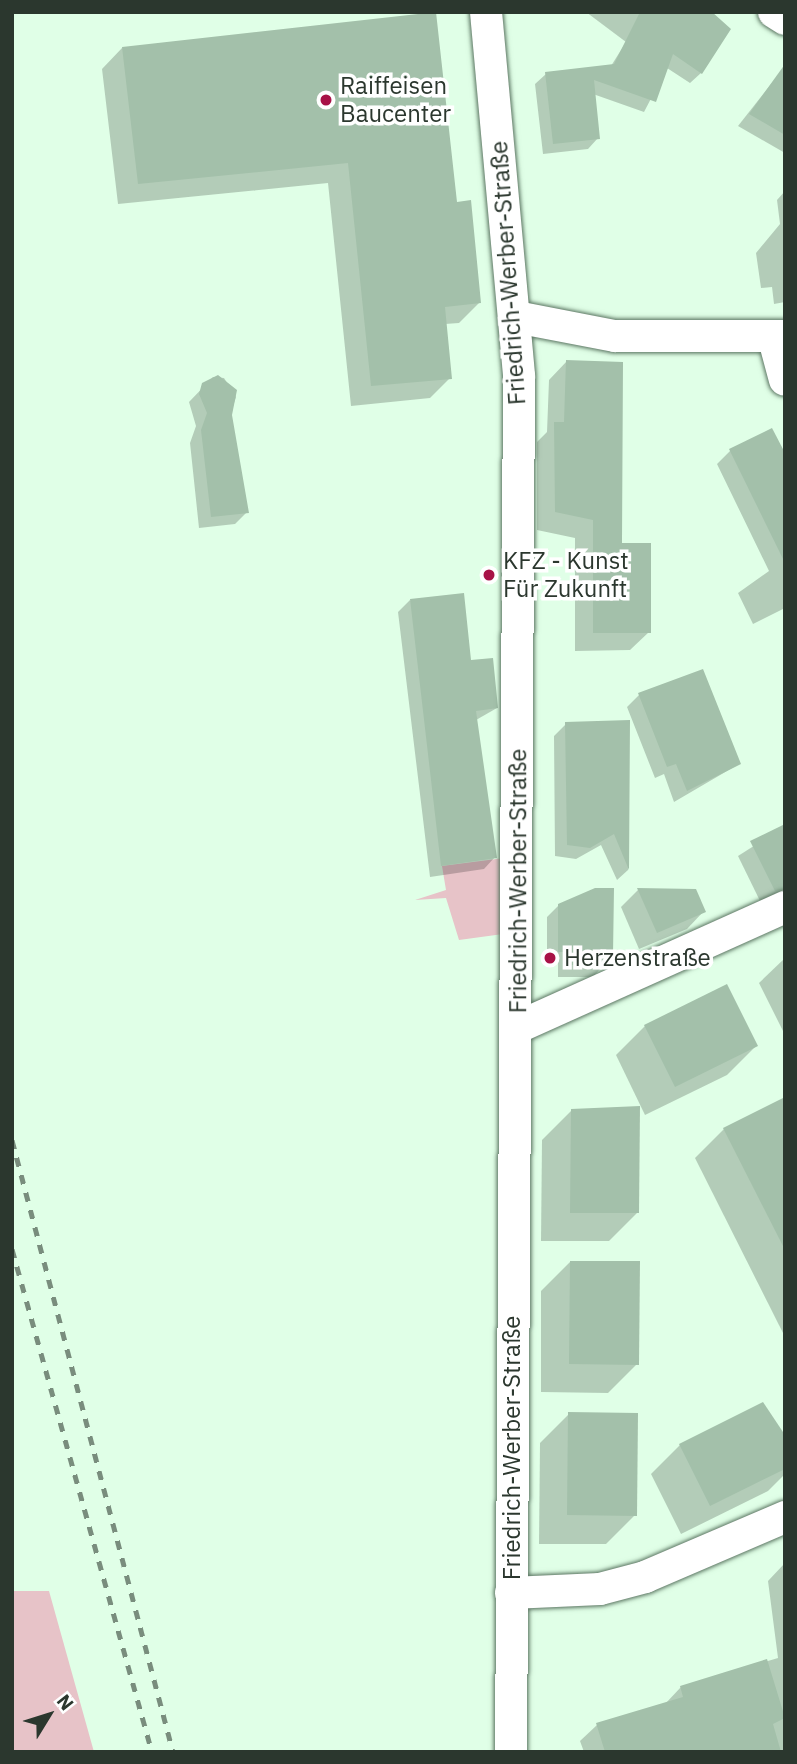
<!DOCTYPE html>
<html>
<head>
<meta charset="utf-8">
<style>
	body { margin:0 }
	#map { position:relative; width:797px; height:1764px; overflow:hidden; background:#e0ffe7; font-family:"IBM Plex Sans",sans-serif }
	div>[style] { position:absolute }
	.green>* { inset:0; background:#e7c3c8 }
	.shadow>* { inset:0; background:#0003 }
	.building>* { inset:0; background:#a3c0aa }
	.roads { filter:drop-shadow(0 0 2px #5c7763) drop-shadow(0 0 2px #5c7763) }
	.minor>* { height:32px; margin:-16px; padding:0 16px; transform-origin:16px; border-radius:16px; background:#fff }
	.rail>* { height:5px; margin-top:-2.5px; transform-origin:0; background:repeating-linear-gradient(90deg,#798d7d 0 9px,transparent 0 18px) }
	.dots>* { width:19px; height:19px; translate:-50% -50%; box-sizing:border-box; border:4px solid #fff; border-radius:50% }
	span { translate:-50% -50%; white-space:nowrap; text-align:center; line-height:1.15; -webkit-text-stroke:7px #fff; paint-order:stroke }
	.poi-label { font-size:24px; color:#2b372e }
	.left { translate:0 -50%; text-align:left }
	.street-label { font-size:24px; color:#2b372e }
	.frame { position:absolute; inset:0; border:14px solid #2b372e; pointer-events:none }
	.north { position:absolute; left:14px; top:1680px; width:70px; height:70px; -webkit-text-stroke:5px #fff; paint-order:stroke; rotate:52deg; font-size:19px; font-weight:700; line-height:28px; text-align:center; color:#2b372e }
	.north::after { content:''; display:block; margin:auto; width:24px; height:32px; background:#2b372e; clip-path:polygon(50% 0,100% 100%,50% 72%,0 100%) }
</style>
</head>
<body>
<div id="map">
	<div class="green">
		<div style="clip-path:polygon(504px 858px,503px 934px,459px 940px,446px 898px,415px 900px,446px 890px,442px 866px)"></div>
		<div style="clip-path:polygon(12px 1591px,49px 1591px,94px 1752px,12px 1752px)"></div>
	</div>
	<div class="shadow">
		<div style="clip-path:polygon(586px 12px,706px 12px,701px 73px,690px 83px,667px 68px,644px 112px,593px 94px,598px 138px,588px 149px,543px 154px,535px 84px,546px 74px,611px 66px,626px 42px)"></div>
		<div style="clip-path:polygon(122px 48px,456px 204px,480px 302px,459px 323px,445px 324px,450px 378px,430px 398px,351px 406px,328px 183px,118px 204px,102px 69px)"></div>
		<div style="clip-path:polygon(783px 69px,785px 70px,785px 153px,738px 126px)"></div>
		<div style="clip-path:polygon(785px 191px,785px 302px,774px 304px,772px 287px,761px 288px,756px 253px,780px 224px,777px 200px)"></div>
		<div style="clip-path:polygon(567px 361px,649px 632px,630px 650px,575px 651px,575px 538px,537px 530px,537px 442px,547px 432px,549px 380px)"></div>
		<div style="clip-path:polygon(213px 377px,224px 378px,236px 397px,230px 415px,247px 512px,235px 524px,199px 528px,190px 443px,196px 426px,189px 402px)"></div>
		<div style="clip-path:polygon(731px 450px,785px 457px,785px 608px,753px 624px,738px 593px,769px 571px,717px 464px)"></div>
		<div style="clip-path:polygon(410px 600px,470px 662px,497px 708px,476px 720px,495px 857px,484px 869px,430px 877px,398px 612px)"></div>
		<div style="clip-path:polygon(639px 695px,739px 764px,674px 802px,664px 774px,655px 778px,627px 707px)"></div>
		<div style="clip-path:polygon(628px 722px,628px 870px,617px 880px,601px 845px,576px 859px,555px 856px,554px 736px,566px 724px)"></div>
		<div style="clip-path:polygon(785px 826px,785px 893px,761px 903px,738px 856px)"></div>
		<div style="clip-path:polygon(638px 890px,704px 911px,687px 929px,639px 949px,621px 907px)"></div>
		<div style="clip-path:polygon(559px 905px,612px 955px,593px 977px,558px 977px,558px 963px,547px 963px,547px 917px)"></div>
		<div style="clip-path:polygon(785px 958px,785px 1035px,759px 983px)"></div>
		<div style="clip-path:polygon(645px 1026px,756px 1046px,727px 1075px,645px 1115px,616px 1055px)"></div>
		<div style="clip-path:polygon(785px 1099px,785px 1337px,695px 1158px,724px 1129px)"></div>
		<div style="clip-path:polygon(571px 1111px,638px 1212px,609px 1241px,541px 1241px,542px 1140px)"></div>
		<div style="clip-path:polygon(570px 1262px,637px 1364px,608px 1393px,541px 1392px,541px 1291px)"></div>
		<div style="clip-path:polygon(569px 1414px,635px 1515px,606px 1544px,539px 1544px,540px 1443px)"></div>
		<div style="clip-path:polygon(785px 1442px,785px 1474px,768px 1491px,681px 1534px,651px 1474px,680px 1445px)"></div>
		<div style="clip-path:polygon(784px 1564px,785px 1752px,584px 1752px,580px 1741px,597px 1725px,665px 1704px,681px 1687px,778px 1658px,768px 1581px)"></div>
	</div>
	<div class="building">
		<div style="clip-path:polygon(436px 12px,457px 202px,471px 200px,481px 303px,445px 307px,452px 379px,371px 386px,348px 163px,138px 184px,122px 47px)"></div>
		<div style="clip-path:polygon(640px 12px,712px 12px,731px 29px,702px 74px,673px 54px,656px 102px,594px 80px,600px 139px,553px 144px,545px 72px,614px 64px)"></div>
		<div style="clip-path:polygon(785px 64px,785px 135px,749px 114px)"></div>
		<div style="clip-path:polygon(566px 360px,623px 362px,622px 543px,651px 543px,651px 633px,593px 633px,593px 520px,555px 512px,554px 422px,564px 422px)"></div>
		<div style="clip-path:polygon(218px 375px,237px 390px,232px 415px,249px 513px,211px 517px,201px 430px,207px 413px,199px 394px,202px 383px)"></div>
		<div style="clip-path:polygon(772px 428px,785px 453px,785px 563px,729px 449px)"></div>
		<div style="clip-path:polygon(464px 593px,471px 660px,493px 658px,498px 708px,476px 711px,497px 858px,441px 866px,410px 599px)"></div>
		<div style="clip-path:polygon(703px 669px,741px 764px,687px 791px,676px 764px,667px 767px,638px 693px)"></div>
		<div style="clip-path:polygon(630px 720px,629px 870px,614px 834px,590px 848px,567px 845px,565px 722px)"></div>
		<div style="clip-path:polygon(785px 824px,785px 889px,775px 891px,750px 841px)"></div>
		<div style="clip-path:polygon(595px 888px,614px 888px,613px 955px,607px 955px,607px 965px,569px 965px,569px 952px,558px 952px,558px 904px)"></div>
		<div style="clip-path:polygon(637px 888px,696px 889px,706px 912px,657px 933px)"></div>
		<div style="clip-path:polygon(727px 984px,758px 1046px,675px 1087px,644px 1025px)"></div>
		<div style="clip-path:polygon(785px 1097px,785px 1250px,723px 1128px)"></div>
		<div style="clip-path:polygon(640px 1106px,639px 1213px,570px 1213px,571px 1109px)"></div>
		<div style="clip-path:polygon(570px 1261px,640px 1261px,639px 1365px,569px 1364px)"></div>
		<div style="clip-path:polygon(763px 1402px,785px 1435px,785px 1469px,710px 1506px,679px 1444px)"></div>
		<div style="clip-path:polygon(568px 1412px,638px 1413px,637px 1516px,567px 1515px)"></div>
		<div style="clip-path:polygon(767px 1659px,785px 1718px,773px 1724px,781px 1752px,605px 1752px,596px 1723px,683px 1697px,680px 1686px)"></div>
	</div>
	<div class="roads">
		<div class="minor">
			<div style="left:486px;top:12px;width:365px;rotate:84.8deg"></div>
			<div style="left:519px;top:376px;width:1376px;rotate:90.33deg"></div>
			<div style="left:774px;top:12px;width:13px;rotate:32deg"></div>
			<div style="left:516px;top:317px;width:101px;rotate:10.9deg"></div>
			<div style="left:615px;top:336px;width:170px"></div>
			<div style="left:774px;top:339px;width:42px;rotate:75deg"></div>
			<div style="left:518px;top:1027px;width:293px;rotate:-24.2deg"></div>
			<div style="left:511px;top:1593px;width:89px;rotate:-2.6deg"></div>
			<div style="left:600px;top:1589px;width:47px;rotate:-14.9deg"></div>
			<div style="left:645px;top:1577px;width:152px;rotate:-23.2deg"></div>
		</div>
	</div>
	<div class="rail">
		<div style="left:12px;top:1140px;width:633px;rotate:75.26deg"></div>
		<div style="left:12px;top:1249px;width:522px;rotate:74.45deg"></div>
	</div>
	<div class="dots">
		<div style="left:326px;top:100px;background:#a81247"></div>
		<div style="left:489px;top:575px;background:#a81247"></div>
		<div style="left:550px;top:958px;background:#a81247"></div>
	</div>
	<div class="poi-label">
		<span class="left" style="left:340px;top:100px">Raiffeisen<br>Baucenter</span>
		<span class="left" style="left:503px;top:575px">KFZ - Kunst<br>Für Zukunft</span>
		<span class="left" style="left:564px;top:958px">Herzenstraße</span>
	</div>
	<div class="street-label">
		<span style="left:508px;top:273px;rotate:-94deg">Friedrich-Werber-Straße</span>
		<span style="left:518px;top:881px;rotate:-90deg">Friedrich-Werber-Straße</span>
		<span style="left:512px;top:1448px;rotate:-90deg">Friedrich-Werber-Straße</span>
	</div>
	<div class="frame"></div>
	<div class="north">N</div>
</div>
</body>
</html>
